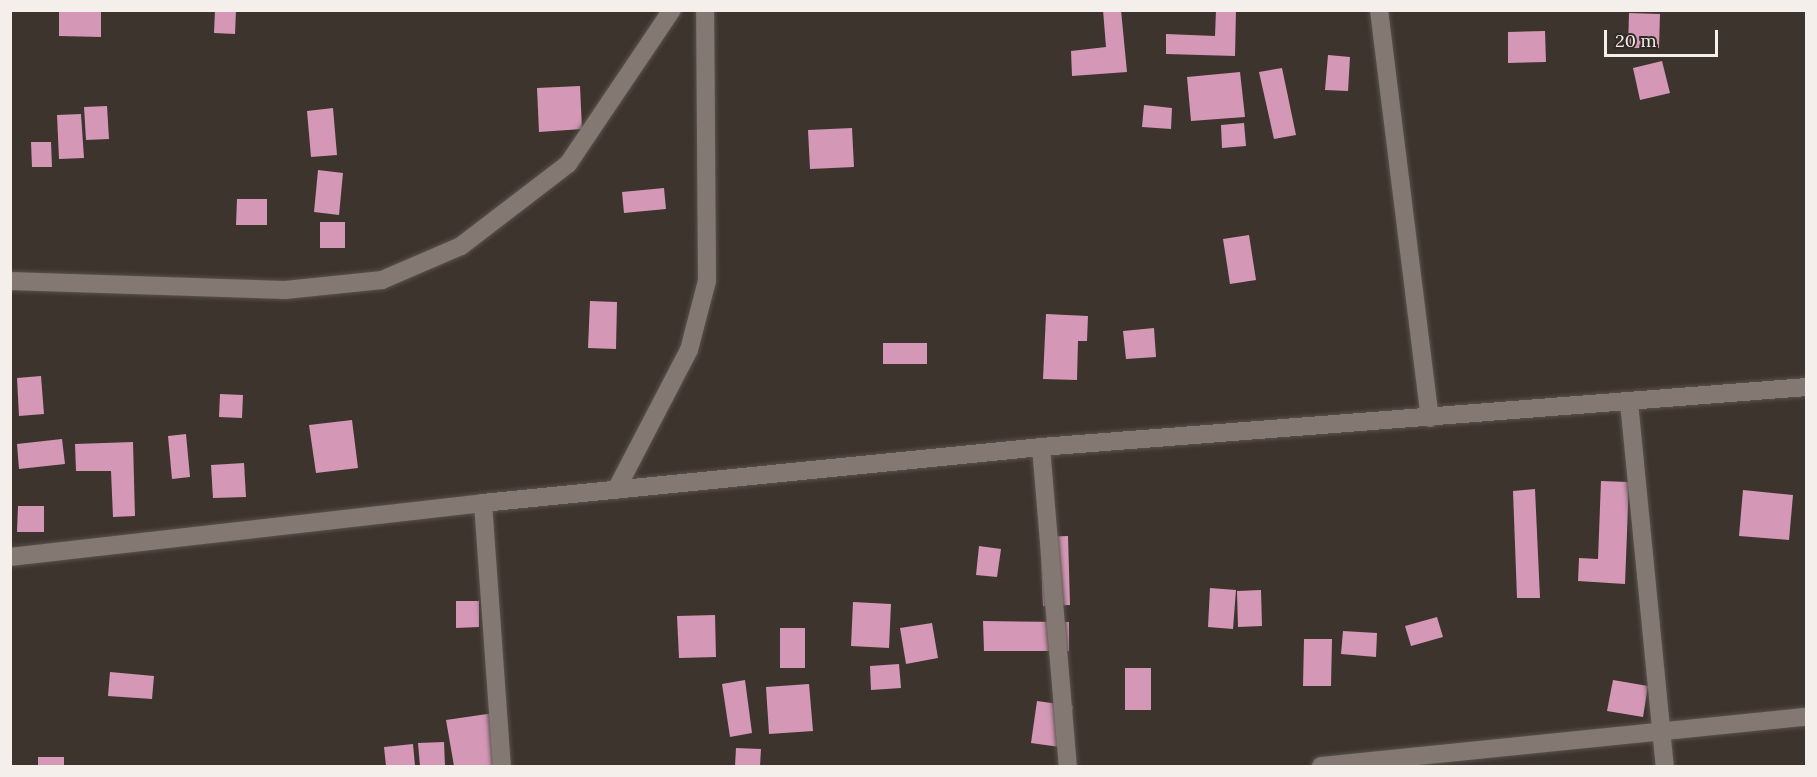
<!DOCTYPE html>
<html>
<head>
<meta charset="utf-8">
<style>
	body { margin:0 }
	#map { position:relative; width:1817px; height:777px; overflow:hidden; background:#3d342e; font-family:Lora,serif }
	div>[style] { position:absolute }
	.building>* { inset:0; background:#d497b6 }
	.roads { filter:drop-shadow(0 0 2px #5a524d) drop-shadow(0 0 2px #5a524d) }
	.minor>* { height:18px; margin:-9px; padding:0 9px; transform-origin:9px; border-radius:9px; background:#837972 }
	span { translate:-50% -50%; white-space:nowrap; text-align:center; line-height:1.15; -webkit-text-stroke:6px #322a24; paint-order:stroke }
	.frame { position:absolute; inset:0; border:12px solid #f5efeb; pointer-events:none }
	.scale { position:absolute; left:1604px; top:30px; width:114px; height:27px; box-sizing:border-box; border:3px solid #f5efeb; border-top:0; padding-left:8px; font-size:18px; line-height:21px; white-space:nowrap; color:#f5efeb; -webkit-text-stroke:4px #322a24; paint-order:stroke }
</style>
</head>
<body>
<div id="map">
	<div class="building">
		<div style="clip-path:polygon(59px 10px,101px 10px,101px 37px,59px 36px)"></div>
		<div style="clip-path:polygon(215px 10px,236px 10px,235px 34px,214px 33px)"></div>
		<div style="clip-path:polygon(1103px 10px,1121px 10px,1127px 72px,1072px 76px,1071px 51px,1106px 47px)"></div>
		<div style="clip-path:polygon(1216px 10px,1236px 10px,1235px 56px,1166px 54px,1166px 34px,1215px 36px)"></div>
		<div style="clip-path:polygon(1629px 13px,1660px 14px,1659px 48px,1628px 48px)"></div>
		<div style="clip-path:polygon(1545px 31px,1546px 62px,1508px 63px,1508px 32px)"></div>
		<div style="clip-path:polygon(1328px 55px,1350px 57px,1348px 91px,1325px 90px)"></div>
		<div style="clip-path:polygon(1662px 61px,1670px 93px,1640px 100px,1633px 68px)"></div>
		<div style="clip-path:polygon(1282px 68px,1296px 135px,1274px 139px,1259px 72px)"></div>
		<div style="clip-path:polygon(1240px 72px,1245px 117px,1191px 121px,1187px 77px)"></div>
		<div style="clip-path:polygon(580px 86px,582px 129px,539px 132px,537px 88px)"></div>
		<div style="clip-path:polygon(1144px 105px,1172px 108px,1171px 129px,1142px 127px)"></div>
		<div style="clip-path:polygon(107px 106px,109px 139px,86px 140px,84px 107px)"></div>
		<div style="clip-path:polygon(333px 108px,337px 155px,311px 157px,307px 111px)"></div>
		<div style="clip-path:polygon(81px 114px,84px 158px,59px 159px,57px 115px)"></div>
		<div style="clip-path:polygon(1244px 123px,1246px 146px,1222px 148px,1221px 125px)"></div>
		<div style="clip-path:polygon(852px 128px,854px 167px,810px 169px,808px 130px)"></div>
		<div style="clip-path:polygon(31px 142px,51px 142px,52px 167px,32px 167px)"></div>
		<div style="clip-path:polygon(318px 170px,343px 173px,339px 215px,314px 212px)"></div>
		<div style="clip-path:polygon(664px 188px,666px 209px,624px 213px,622px 192px)"></div>
		<div style="clip-path:polygon(237px 199px,267px 199px,267px 225px,236px 225px)"></div>
		<div style="clip-path:polygon(320px 222px,345px 222px,345px 248px,320px 248px)"></div>
		<div style="clip-path:polygon(1249px 235px,1256px 280px,1230px 284px,1223px 239px)"></div>
		<div style="clip-path:polygon(590px 301px,617px 302px,616px 349px,588px 348px)"></div>
		<div style="clip-path:polygon(1046px 314px,1088px 316px,1087px 341px,1078px 341px,1077px 380px,1043px 379px)"></div>
		<div style="clip-path:polygon(1154px 328px,1156px 357px,1126px 359px,1123px 331px)"></div>
		<div style="clip-path:polygon(883px 343px,927px 343px,927px 364px,883px 364px)"></div>
		<div style="clip-path:polygon(41px 376px,44px 414px,19px 416px,17px 378px)"></div>
		<div style="clip-path:polygon(220px 394px,243px 395px,242px 418px,219px 417px)"></div>
		<div style="clip-path:polygon(352px 420px,358px 468px,316px 473px,309px 425px)"></div>
		<div style="clip-path:polygon(186px 434px,190px 477px,172px 479px,168px 436px)"></div>
		<div style="clip-path:polygon(62px 439px,65px 464px,19px 469px,17px 444px)"></div>
		<div style="clip-path:polygon(133px 442px,135px 516px,113px 517px,111px 471px,76px 471px,75px 444px)"></div>
		<div style="clip-path:polygon(244px 463px,246px 497px,213px 498px,211px 465px)"></div>
		<div style="clip-path:polygon(1601px 481px,1629px 482px,1625px 584px,1578px 581px,1579px 558px,1598px 559px)"></div>
		<div style="clip-path:polygon(1535px 489px,1540px 598px,1517px 598px,1513px 491px)"></div>
		<div style="clip-path:polygon(1743px 490px,1793px 495px,1789px 540px,1739px 536px)"></div>
		<div style="clip-path:polygon(18px 506px,44px 506px,44px 532px,17px 532px)"></div>
		<div style="clip-path:polygon(1068px 536px,1070px 605px,1043px 606px,1040px 537px)"></div>
		<div style="clip-path:polygon(979px 546px,1001px 549px,997px 577px,976px 575px)"></div>
		<div style="clip-path:polygon(1210px 588px,1236px 590px,1233px 629px,1208px 627px)"></div>
		<div style="clip-path:polygon(1261px 590px,1262px 626px,1238px 627px,1237px 591px)"></div>
		<div style="clip-path:polygon(456px 601px,479px 601px,479px 627px,456px 628px)"></div>
		<div style="clip-path:polygon(853px 602px,891px 604px,889px 648px,851px 646px)"></div>
		<div style="clip-path:polygon(715px 615px,716px 657px,679px 658px,677px 616px)"></div>
		<div style="clip-path:polygon(1437px 617px,1443px 637px,1411px 646px,1405px 626px)"></div>
		<div style="clip-path:polygon(983px 621px,1069px 622px,1069px 651px,984px 651px)"></div>
		<div style="clip-path:polygon(932px 623px,938px 658px,906px 664px,900px 628px)"></div>
		<div style="clip-path:polygon(780px 628px,805px 628px,805px 668px,780px 668px)"></div>
		<div style="clip-path:polygon(1343px 631px,1377px 633px,1376px 657px,1341px 654px)"></div>
		<div style="clip-path:polygon(1304px 639px,1332px 639px,1331px 686px,1303px 686px)"></div>
		<div style="clip-path:polygon(899px 664px,901px 688px,871px 690px,870px 666px)"></div>
		<div style="clip-path:polygon(1125px 668px,1151px 668px,1151px 710px,1125px 710px)"></div>
		<div style="clip-path:polygon(110px 672px,154px 676px,152px 699px,108px 696px)"></div>
		<div style="clip-path:polygon(745px 680px,752px 733px,730px 737px,722px 684px)"></div>
		<div style="clip-path:polygon(1613px 680px,1648px 686px,1643px 717px,1607px 711px)"></div>
		<div style="clip-path:polygon(809px 684px,813px 731px,769px 734px,766px 687px)"></div>
		<div style="clip-path:polygon(1037px 701px,1073px 706px,1067px 748px,1031px 743px)"></div>
		<div style="clip-path:polygon(494px 713px,502px 766px,454px 766px,446px 720px)"></div>
		<div style="clip-path:polygon(444px 742px,445px 766px,420px 766px,418px 743px)"></div>
		<div style="clip-path:polygon(413px 744px,415px 766px,386px 766px,384px 747px)"></div>
		<div style="clip-path:polygon(736px 748px,761px 749px,760px 766px,735px 766px)"></div>
		<div style="clip-path:polygon(38px 757px,64px 757px,64px 766px,38px 766px)"></div>
	</div>
	<div class="roads">
		<div class="minor">
			<div style="left:1379px;top:10px;width:411px;rotate:82.9deg"></div>
			<div style="left:10px;top:281px;width:275px;rotate:1.9deg"></div>
			<div style="left:285px;top:290px;width:98px;rotate:-5.9deg"></div>
			<div style="left:382px;top:280px;width:86px;rotate:-23.3deg"></div>
			<div style="left:461px;top:246px;width:135px;rotate:-37.5deg"></div>
			<div style="left:568px;top:164px;width:186px;rotate:-56deg"></div>
			<div style="left:1629px;top:402px;width:366px;rotate:84.4deg"></div>
			<div style="left:1041px;top:447px;width:320px;rotate:85.2deg"></div>
			<div style="left:616px;top:490px;width:158px;rotate:-62.5deg"></div>
			<div style="left:689px;top:350px;width:71px;rotate:-75.4deg"></div>
			<div style="left:707px;top:281px;width:271px;rotate:-90.4deg"></div>
			<div style="left:483px;top:503px;width:264px;rotate:85.9deg"></div>
			<div style="left:10px;top:557px;width:476px;rotate:-6.5deg"></div>
			<div style="left:483px;top:503px;width:561px;rotate:-5.73deg"></div>
			<div style="left:1041px;top:447px;width:767px;rotate:-4.48deg"></div>
			<div style="left:1321px;top:766px;width:487px;rotate:-5.8deg"></div>
		</div>
	</div>
	<div class="frame"></div>
	<div class="scale">20 m</div>
</div>
</body>
</html>
